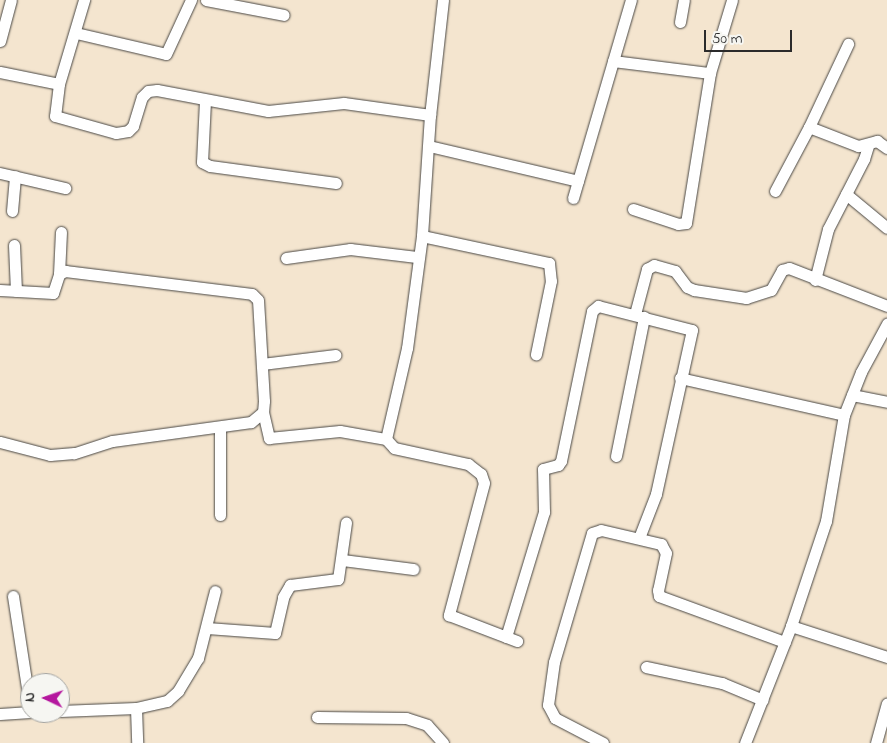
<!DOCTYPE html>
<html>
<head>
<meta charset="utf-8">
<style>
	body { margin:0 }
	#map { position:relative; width:887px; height:743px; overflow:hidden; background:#f4e5cf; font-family:"Indie Flower",sans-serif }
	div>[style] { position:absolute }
	.roads { filter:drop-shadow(0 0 1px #494744) drop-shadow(0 0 1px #494744) }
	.minor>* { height:11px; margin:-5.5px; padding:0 5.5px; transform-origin:5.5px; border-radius:5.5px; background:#fff }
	span { translate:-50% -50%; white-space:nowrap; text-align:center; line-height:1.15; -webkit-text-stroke:4.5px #f6f6f2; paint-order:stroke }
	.north { position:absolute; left:20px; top:673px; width:50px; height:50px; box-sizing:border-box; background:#f6f6f2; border:1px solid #a5a5a2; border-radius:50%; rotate:273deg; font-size:14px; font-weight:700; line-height:20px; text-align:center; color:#2b2b2b }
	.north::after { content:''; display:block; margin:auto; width:18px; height:22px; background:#b5179e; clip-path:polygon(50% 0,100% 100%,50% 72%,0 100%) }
	.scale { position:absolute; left:704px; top:30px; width:88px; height:22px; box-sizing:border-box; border:2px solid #2b2b2b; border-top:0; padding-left:6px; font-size:15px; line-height:18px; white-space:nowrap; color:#2b2b2b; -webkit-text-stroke:4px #f6f6f2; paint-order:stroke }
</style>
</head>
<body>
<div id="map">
	<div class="roads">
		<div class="minor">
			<div style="left:206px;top:0;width:79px;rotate:10.9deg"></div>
			<div style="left:443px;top:0;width:116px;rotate:96.4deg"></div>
			<div style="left:430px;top:115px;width:121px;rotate:93.8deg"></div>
			<div style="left:422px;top:236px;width:113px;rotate:97.6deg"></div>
			<div style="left:407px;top:348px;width:93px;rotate:103deg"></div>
			<div style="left:386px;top:439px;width:12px;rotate:48deg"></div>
			<div style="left:394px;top:448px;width:76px;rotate:12.2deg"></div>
			<div style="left:468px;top:464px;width:16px;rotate:38deg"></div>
			<div style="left:481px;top:474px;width:9px;rotate:72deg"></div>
			<div style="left:484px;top:483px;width:137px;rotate:104.9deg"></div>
			<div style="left:449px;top:615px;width:73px;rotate:20.9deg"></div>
			<div style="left:680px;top:22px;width:22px;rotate:-80deg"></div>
			<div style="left:76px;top:33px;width:92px;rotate:13.1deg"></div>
			<div style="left:166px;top:54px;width:60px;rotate:-65.2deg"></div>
			<div style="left:0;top:41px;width:42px;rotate:-75deg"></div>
			<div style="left:613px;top:61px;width:98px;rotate:7.1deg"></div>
			<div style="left:0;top:72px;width:60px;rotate:11.5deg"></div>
			<div style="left:59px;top:84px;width:32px;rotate:97deg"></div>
			<div style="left:55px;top:116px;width:63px;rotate:15.6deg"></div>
			<div style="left:116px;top:133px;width:12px;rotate:-9deg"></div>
			<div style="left:128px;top:131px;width:7px;rotate:-45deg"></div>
			<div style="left:133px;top:126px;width:30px;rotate:-73deg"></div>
			<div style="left:142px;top:97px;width:8px;rotate:-45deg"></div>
			<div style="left:148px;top:91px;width:9px;rotate:-6deg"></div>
			<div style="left:157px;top:90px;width:113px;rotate:10.7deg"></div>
			<div style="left:268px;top:111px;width:76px;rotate:-6deg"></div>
			<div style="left:344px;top:103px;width:87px;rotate:7.9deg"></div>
			<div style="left:59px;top:84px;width:88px;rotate:-73.4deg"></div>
			<div style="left:205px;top:101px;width:61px;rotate:92.8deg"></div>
			<div style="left:202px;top:162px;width:9px;rotate:27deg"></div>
			<div style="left:210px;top:166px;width:127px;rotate:7.7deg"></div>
			<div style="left:809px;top:127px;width:92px;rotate:-64.8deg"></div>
			<div style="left:429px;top:146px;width:153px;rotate:13.2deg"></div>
			<div style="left:0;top:173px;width:67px;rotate:13deg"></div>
			<div style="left:775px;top:191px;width:72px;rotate:-62deg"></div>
			<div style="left:809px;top:127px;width:53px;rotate:21.2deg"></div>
			<div style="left:858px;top:146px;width:20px;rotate:-15deg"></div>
			<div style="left:877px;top:141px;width:12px;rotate:35deg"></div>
			<div style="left:846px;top:194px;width:53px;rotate:39.7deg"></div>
			<div style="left:573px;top:198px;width:206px;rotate:-73.7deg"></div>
			<div style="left:633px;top:209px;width:47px;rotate:18.4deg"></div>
			<div style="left:678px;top:224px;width:8px;rotate:-7deg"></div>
			<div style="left:686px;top:223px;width:152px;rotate:-80.9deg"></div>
			<div style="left:710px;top:73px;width:76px;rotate:-73.2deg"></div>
			<div style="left:12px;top:211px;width:35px;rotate:-85deg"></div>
			<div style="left:422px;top:236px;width:130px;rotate:12deg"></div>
			<div style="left:549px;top:263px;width:18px;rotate:84deg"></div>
			<div style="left:551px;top:281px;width:75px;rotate:101.6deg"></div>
			<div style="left:14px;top:245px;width:46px;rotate:87.5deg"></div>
			<div style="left:286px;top:258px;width:65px;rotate:-8deg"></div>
			<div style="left:350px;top:249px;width:67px;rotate:6.8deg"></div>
			<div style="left:59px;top:274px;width:42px;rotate:-87.3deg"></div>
			<div style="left:815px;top:280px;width:53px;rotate:-75.7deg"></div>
			<div style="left:828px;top:229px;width:79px;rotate:-62.8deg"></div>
			<div style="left:864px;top:159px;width:14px;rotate:-73deg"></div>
			<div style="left:0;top:290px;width:53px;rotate:3.2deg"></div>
			<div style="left:53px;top:293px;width:20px;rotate:-72deg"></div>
			<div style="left:59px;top:274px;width:7px;rotate:-27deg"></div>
			<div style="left:65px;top:271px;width:188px;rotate:7deg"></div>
			<div style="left:252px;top:294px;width:8px;rotate:45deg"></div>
			<div style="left:258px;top:300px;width:101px;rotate:86.6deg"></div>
			<div style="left:264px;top:401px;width:11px;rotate:95deg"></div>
			<div style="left:263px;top:412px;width:16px;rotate:140deg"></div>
			<div style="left:251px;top:422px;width:140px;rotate:172.2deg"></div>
			<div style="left:112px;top:441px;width:40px;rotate:162deg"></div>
			<div style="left:74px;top:453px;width:24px;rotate:175deg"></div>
			<div style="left:50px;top:455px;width:52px;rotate:-165.4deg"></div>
			<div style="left:635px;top:314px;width:47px;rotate:-75.1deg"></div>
			<div style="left:647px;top:269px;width:8px;rotate:-30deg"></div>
			<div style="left:654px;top:265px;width:22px;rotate:16deg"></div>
			<div style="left:675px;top:271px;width:20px;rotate:53deg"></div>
			<div style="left:687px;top:287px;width:8px;rotate:23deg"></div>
			<div style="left:694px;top:290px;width:53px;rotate:8.7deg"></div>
			<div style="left:746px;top:298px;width:26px;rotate:-18deg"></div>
			<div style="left:771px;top:290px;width:23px;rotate:-61deg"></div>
			<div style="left:782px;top:270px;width:7px;rotate:-16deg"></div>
			<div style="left:789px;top:268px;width:105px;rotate:21.2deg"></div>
			<div style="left:262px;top:364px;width:74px;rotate:-7deg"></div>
			<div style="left:680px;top:378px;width:168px;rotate:12.7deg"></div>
			<div style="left:852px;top:395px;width:36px;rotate:11deg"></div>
			<div style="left:263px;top:412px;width:27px;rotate:77deg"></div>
			<div style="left:269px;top:438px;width:71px;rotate:-5.6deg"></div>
			<div style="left:340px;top:431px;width:47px;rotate:9.9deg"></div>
			<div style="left:616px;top:456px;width:142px;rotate:-78.6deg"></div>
			<div style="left:220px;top:515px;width:87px;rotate:-90deg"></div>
			<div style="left:342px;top:560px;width:72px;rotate:7.2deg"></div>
			<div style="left:13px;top:596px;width:112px;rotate:81.3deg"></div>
			<div style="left:791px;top:626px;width:101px;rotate:17.9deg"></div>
			<div style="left:207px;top:628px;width:68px;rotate:4.2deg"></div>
			<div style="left:275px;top:633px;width:37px;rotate:-77deg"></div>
			<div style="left:283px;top:597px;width:14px;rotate:-60deg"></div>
			<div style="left:290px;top:585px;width:48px;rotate:-7.1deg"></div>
			<div style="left:338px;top:579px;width:57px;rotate:-81.9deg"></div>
			<div style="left:506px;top:637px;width:131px;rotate:-73.1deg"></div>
			<div style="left:544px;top:512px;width:43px;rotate:-91.3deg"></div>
			<div style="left:543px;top:469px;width:16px;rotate:-15deg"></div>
			<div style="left:558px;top:465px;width:5px;rotate:-53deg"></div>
			<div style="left:561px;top:461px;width:153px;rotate:-78.3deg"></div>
			<div style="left:592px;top:311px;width:8px;rotate:-40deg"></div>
			<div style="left:598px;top:306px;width:97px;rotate:14.3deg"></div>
			<div style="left:692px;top:330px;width:168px;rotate:102.4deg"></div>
			<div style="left:656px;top:494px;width:47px;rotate:111.1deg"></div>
			<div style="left:646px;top:667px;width:78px;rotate:11.9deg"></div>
			<div style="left:722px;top:683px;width:44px;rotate:22.5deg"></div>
			<div style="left:136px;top:708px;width:35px;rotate:88deg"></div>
			<div style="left:60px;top:711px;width:76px;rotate:-2.3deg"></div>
			<div style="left:136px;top:708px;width:32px;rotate:-13deg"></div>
			<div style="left:167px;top:701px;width:15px;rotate:-42deg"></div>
			<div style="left:178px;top:691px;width:39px;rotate:-59deg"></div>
			<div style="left:198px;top:658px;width:69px;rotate:-75.8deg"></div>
			<div style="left:0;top:714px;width:30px;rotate:-4deg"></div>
			<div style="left:317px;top:717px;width:89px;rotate:0.6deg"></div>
			<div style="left:406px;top:718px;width:22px;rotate:18deg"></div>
			<div style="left:427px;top:725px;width:24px;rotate:48deg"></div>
			<div style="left:603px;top:743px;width:54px;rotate:-152.5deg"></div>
			<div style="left:555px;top:718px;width:15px;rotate:-118deg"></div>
			<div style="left:548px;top:705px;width:43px;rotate:-82.1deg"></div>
			<div style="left:554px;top:662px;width:134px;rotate:-73.6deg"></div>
			<div style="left:592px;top:533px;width:9px;rotate:-18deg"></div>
			<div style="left:601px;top:530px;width:62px;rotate:13.1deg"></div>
			<div style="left:661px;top:544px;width:10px;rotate:61deg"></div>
			<div style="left:666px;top:553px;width:38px;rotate:102deg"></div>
			<div style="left:658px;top:590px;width:6px;rotate:81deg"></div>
			<div style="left:659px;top:596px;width:134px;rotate:20.1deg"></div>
			<div style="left:745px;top:743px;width:126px;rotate:-68.5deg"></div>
			<div style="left:791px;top:626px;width:111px;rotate:-71.6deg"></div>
			<div style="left:826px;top:521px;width:108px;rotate:-80.4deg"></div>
			<div style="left:844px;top:415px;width:46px;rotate:-68.4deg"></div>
			<div style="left:861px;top:372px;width:55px;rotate:-61.6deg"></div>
			<div style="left:876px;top:743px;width:41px;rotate:-74.6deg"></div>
		</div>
	</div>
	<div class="north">N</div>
	<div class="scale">50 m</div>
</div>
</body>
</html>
